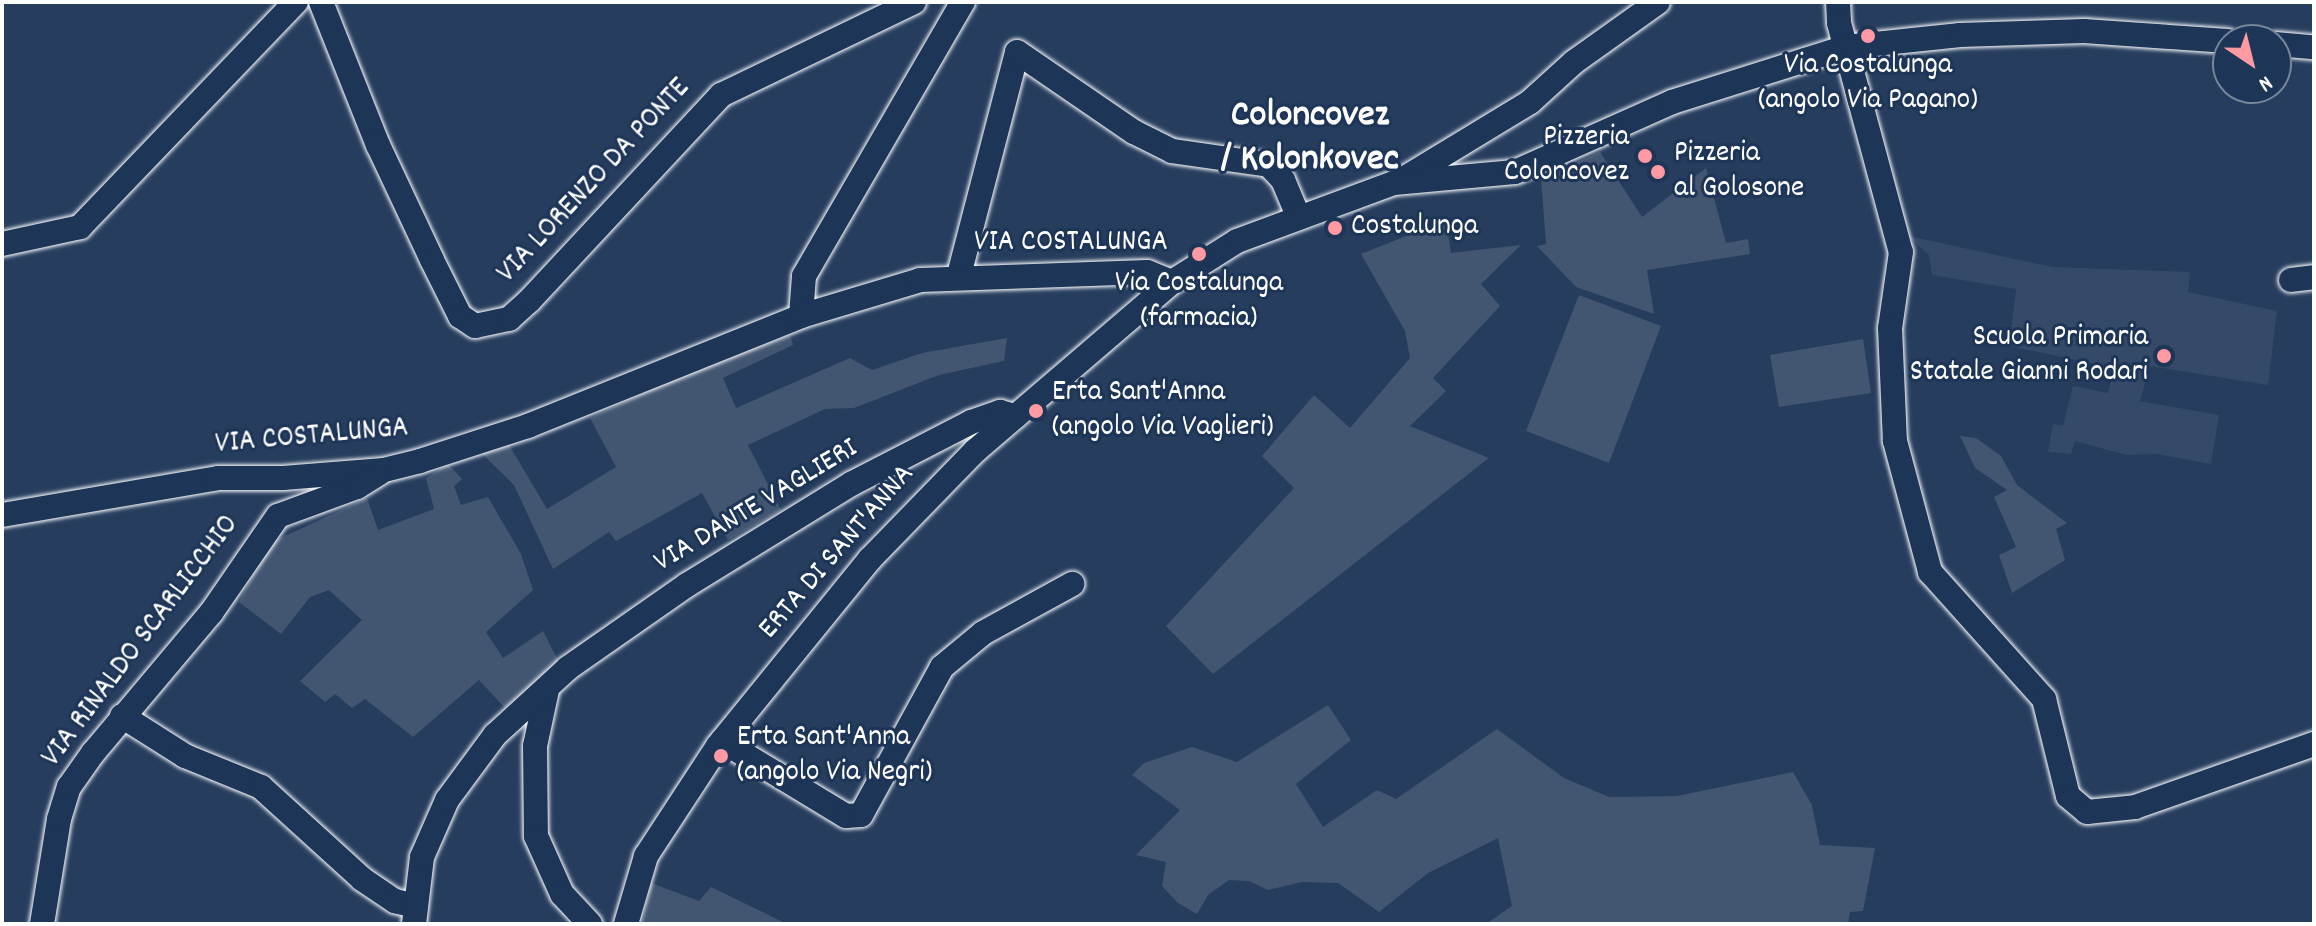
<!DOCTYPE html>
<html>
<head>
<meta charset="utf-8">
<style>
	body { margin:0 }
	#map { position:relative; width:2316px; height:926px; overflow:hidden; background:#263d5e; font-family:Dekko,sans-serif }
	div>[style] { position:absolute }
	.built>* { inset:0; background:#344a68 }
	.green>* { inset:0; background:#425672 }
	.roads { filter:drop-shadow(0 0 2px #fff) drop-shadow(0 0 2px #fff) }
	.minor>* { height:24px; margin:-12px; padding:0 12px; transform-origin:12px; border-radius:12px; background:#1d3557 }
	.dots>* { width:22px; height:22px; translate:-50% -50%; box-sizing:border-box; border:4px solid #1d3557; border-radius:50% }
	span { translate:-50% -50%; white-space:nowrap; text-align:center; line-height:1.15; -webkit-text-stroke:6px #1d3557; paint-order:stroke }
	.poi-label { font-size:30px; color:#fff }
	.right { translate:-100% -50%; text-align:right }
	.left { translate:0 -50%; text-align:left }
	.street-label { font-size:30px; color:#fff }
	.district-label { font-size:38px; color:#fff; font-weight:700 }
	.frame { position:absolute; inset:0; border:4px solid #fff; pointer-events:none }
	.north { position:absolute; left:2212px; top:24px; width:80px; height:80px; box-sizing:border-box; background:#1d3557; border:2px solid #77869a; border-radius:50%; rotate:145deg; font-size:22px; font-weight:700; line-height:32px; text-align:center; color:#fff }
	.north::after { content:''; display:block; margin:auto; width:28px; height:36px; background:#ff9aa2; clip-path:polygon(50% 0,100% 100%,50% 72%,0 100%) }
</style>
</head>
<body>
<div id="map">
	<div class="built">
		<div style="clip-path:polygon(1908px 236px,2052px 267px,2190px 272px,2188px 292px,2277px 311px,2268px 385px,2150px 366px,2140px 401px,2219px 415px,2211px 464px,2157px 454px,2126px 455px,2075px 441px,2071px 454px,2048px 452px,2053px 424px,2063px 426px,2073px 386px,2108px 393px,2114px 368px,2009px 346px,2016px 289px,1932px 275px,1929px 255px)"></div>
	</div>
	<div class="green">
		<div style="clip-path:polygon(1600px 152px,1642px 217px,1706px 168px,1726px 243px,1748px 239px,1750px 254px,1647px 270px,1654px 314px,1576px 287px,1537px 246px,1546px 244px,1541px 178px)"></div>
		<div style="clip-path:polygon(1446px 220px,1451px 253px,1521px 245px,1481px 284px,1500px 306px,1433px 378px,1446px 391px,1410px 426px,1489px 458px,1213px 674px,1166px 626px,1294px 488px,1262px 456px,1314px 395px,1350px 428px,1410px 358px,1405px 331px,1361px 254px)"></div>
		<div style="clip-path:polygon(1579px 295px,1661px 326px,1609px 463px,1526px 431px)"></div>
		<div style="clip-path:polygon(790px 335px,793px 345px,723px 378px,736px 408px,850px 358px,872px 370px,922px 353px,1007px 338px,1004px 361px,939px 375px,854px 408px,825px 409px,748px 445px,781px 510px,728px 540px,702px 493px,616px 541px,609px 532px,553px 569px,514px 485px,479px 451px,509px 445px,547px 509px,616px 467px,590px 418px,688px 373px)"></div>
		<div style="clip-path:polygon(1863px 339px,1871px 393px,1779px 407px,1770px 355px)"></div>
		<div style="clip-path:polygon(1960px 436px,1976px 438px,2001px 456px,2017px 485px,2067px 523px,2056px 529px,2065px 560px,2012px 593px,1999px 555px,2016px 547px,1994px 497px,2007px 490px,1975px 468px)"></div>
		<div style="clip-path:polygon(448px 464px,462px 479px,454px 486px,461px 505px,488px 497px,521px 554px,533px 590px,486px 632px,503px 658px,543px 631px,559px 662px,505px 708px,479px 680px,413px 737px,365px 699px,352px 708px,335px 694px,325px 702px,300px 681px,362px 620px,329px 590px,310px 597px,281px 634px,239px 602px,270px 543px,367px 498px,378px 530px,434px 509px,426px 478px)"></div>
		<div style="clip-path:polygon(1328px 705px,1351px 740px,1296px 784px,1323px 827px,1377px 790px,1396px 799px,1497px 729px,1564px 778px,1609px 797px,1677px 796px,1793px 772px,1812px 805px,1820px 845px,1875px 848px,1863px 911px,1850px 912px,1848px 924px,1486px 924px,1512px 906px,1498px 838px,1428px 873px,1379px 912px,1338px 883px,1302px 882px,1268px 890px,1249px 881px,1229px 880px,1208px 895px,1197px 914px,1178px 903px,1162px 886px,1166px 862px,1136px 855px,1180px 810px,1132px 775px,1144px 763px,1192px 747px,1237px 762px)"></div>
		<div style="clip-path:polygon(651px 883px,699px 901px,711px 887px,787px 924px,642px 924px)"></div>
	</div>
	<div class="roads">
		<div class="minor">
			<div style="left:321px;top:2px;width:154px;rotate:68.3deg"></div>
			<div style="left:378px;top:145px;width:127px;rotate:64.8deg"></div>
			<div style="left:432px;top:260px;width:63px;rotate:63.4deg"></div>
			<div style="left:460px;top:316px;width:18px;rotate:34deg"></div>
			<div style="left:475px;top:326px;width:35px;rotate:-12deg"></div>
			<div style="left:509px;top:319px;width:27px;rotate:-42deg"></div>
			<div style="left:529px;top:301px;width:282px;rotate:-47deg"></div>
			<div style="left:721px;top:95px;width:214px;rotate:-25.7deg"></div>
			<div style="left:1838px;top:2px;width:21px;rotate:87deg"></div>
			<div style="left:1839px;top:23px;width:237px;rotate:74.9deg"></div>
			<div style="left:1901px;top:252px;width:77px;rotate:98.2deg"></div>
			<div style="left:1890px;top:328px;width:113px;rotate:87.5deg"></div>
			<div style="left:1895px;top:441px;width:136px;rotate:75deg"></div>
			<div style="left:1930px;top:572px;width:171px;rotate:48.1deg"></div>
			<div style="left:2044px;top:699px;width:100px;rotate:76.1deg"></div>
			<div style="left:2068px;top:796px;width:25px;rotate:40deg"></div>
			<div style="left:2087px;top:812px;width:48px;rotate:-5.9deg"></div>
			<div style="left:2135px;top:807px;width:190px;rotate:-19.4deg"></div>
			<div style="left:2276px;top:44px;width:38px;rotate:5deg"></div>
			<div style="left:1405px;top:178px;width:146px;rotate:-31.3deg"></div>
			<div style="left:1530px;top:102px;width:59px;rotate:-42.3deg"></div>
			<div style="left:1574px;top:62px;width:103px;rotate:-35.5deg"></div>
			<div style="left:2px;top:244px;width:80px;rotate:-12.3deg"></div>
			<div style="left:80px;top:227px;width:312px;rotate:-46.2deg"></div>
			<div style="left:959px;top:275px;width:230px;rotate:-75.4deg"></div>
			<div style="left:1017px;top:52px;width:142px;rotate:34.4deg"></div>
			<div style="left:1134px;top:132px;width:42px;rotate:26.6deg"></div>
			<div style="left:1172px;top:151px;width:98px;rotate:8.2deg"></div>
			<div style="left:1269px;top:165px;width:21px;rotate:47deg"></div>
			<div style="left:1283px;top:180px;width:41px;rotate:67.2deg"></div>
			<div style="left:2291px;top:280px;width:23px;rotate:-7deg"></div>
			<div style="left:801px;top:316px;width:40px;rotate:-85.7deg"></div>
			<div style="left:804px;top:276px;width:317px;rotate:-59.9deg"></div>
			<div style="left:2px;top:515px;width:219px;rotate:-9.7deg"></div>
			<div style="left:218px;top:478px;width:65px"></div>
			<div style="left:283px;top:478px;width:101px;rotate:-4.5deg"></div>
			<div style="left:384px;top:470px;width:37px;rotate:-14deg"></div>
			<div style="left:420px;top:461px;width:114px;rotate:-18deg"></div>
			<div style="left:528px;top:426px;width:294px;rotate:-21.9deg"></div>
			<div style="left:801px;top:316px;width:124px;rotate:-16.8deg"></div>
			<div style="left:920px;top:280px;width:227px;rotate:-2deg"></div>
			<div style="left:1147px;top:272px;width:27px;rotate:22deg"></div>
			<div style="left:1172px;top:282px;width:77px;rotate:-32.2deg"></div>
			<div style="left:1237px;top:241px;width:167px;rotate:-20.3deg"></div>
			<div style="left:1394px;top:183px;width:121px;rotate:-5.2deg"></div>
			<div style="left:1515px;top:172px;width:172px;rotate:-24deg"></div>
			<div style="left:1672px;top:102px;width:182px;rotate:-17.5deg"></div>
			<div style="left:1846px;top:47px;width:115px;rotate:-6deg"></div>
			<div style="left:1960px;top:35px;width:124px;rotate:-1.8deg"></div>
			<div style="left:2084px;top:31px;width:144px;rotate:4deg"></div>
			<div style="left:547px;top:690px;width:57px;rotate:102.1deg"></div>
			<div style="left:535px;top:746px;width:90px;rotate:89.4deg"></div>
			<div style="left:536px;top:836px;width:64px;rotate:65.9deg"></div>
			<div style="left:562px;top:894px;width:41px;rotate:47deg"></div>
			<div style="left:122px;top:716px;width:75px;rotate:32.4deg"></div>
			<div style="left:185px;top:756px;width:82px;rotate:22.2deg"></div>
			<div style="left:261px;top:787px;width:137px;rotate:42.3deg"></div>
			<div style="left:362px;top:879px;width:40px;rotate:34deg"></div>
			<div style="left:395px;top:901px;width:21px;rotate:14deg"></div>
			<div style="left:722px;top:741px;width:145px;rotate:31.2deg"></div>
			<div style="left:846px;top:816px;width:15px;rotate:-4deg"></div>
			<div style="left:861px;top:815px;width:169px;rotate:-61.3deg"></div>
			<div style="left:942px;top:667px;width:53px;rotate:-39.7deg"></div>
			<div style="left:983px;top:633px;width:102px;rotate:-28.8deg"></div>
			<div style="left:42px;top:924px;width:106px;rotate:-80.8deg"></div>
			<div style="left:59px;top:819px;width:34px;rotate:-73deg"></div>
			<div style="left:69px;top:787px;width:42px;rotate:-54.8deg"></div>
			<div style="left:93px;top:753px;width:183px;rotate:-49.9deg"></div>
			<div style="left:211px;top:613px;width:118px;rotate:-55.4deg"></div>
			<div style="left:278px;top:516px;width:84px;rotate:-20.2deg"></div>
			<div style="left:357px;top:487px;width:26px;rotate:-32deg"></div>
			<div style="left:414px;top:924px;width:67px;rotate:-83.2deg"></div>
			<div style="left:422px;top:857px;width:62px;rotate:-66.3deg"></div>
			<div style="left:447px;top:800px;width:81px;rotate:-53.6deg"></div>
			<div style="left:495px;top:735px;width:99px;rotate:-42.5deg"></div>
			<div style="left:568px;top:668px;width:145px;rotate:-34.9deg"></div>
			<div style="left:687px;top:585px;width:193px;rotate:-31.6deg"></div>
			<div style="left:851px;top:484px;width:135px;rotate:-27.3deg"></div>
			<div style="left:971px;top:422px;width:31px;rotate:-19deg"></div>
			<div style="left:1000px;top:412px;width:16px;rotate:15deg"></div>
			<div style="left:626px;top:924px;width:71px;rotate:-73.6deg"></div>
			<div style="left:646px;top:856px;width:131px;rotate:-56.8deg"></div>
			<div style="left:718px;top:746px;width:241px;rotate:-50.9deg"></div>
			<div style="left:870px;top:559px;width:151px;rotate:-45.8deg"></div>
			<div style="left:975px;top:451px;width:260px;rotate:-40.6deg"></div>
		</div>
	</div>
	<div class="dots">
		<div style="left:1868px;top:36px;background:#ff9aa2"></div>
		<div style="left:1645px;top:156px;background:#ff9aa2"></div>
		<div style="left:1658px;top:172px;background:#ff9aa2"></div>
		<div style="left:1335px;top:228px;background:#ff9aa2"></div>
		<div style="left:1199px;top:254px;background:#ff9aa2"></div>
		<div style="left:2164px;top:356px;background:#ff9aa2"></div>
		<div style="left:1036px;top:411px;background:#ff9aa2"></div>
		<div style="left:721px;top:756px;background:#ff9aa2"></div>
	</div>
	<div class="poi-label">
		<span style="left:1868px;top:84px">Via Costalunga<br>(angolo Via Pagano)</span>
		<span class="right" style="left:1629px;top:156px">Pizzeria<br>Coloncovez</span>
		<span class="left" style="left:1674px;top:172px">Pizzeria<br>al Golosone</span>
		<span class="left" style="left:1351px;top:228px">Costalunga</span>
		<span style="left:1199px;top:302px">Via Costalunga<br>(farmacia)</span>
		<span class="right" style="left:2148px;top:356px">Scuola Primaria<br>Statale Gianni Rodari</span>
		<span class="left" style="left:1052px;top:411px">Erta Sant'Anna<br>(angolo Via Vaglieri)</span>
		<span class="left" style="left:737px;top:756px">Erta Sant'Anna<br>(angolo Via Negri)</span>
	</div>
	<div class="street-label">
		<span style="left:595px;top:182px;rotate:-47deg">VIA LORENZO DA PONTE</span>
		<span style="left:1071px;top:244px">VIA COSTALUNGA</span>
		<span style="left:312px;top:438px;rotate:-5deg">VIA COSTALUNGA</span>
		<span style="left:757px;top:507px;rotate:-31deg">VIA DANTE VAGLIERI</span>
		<span style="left:838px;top:553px;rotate:-49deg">ERTA DI SANT'ANNA</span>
		<span style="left:142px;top:642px;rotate:-53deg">VIA RINALDO SCARLICCHIO</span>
	</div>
	<div class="district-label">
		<span style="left:1310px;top:139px">Coloncovez<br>/ Kolonkovec</span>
	</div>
	<div class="frame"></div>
	<div class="north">N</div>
</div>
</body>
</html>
